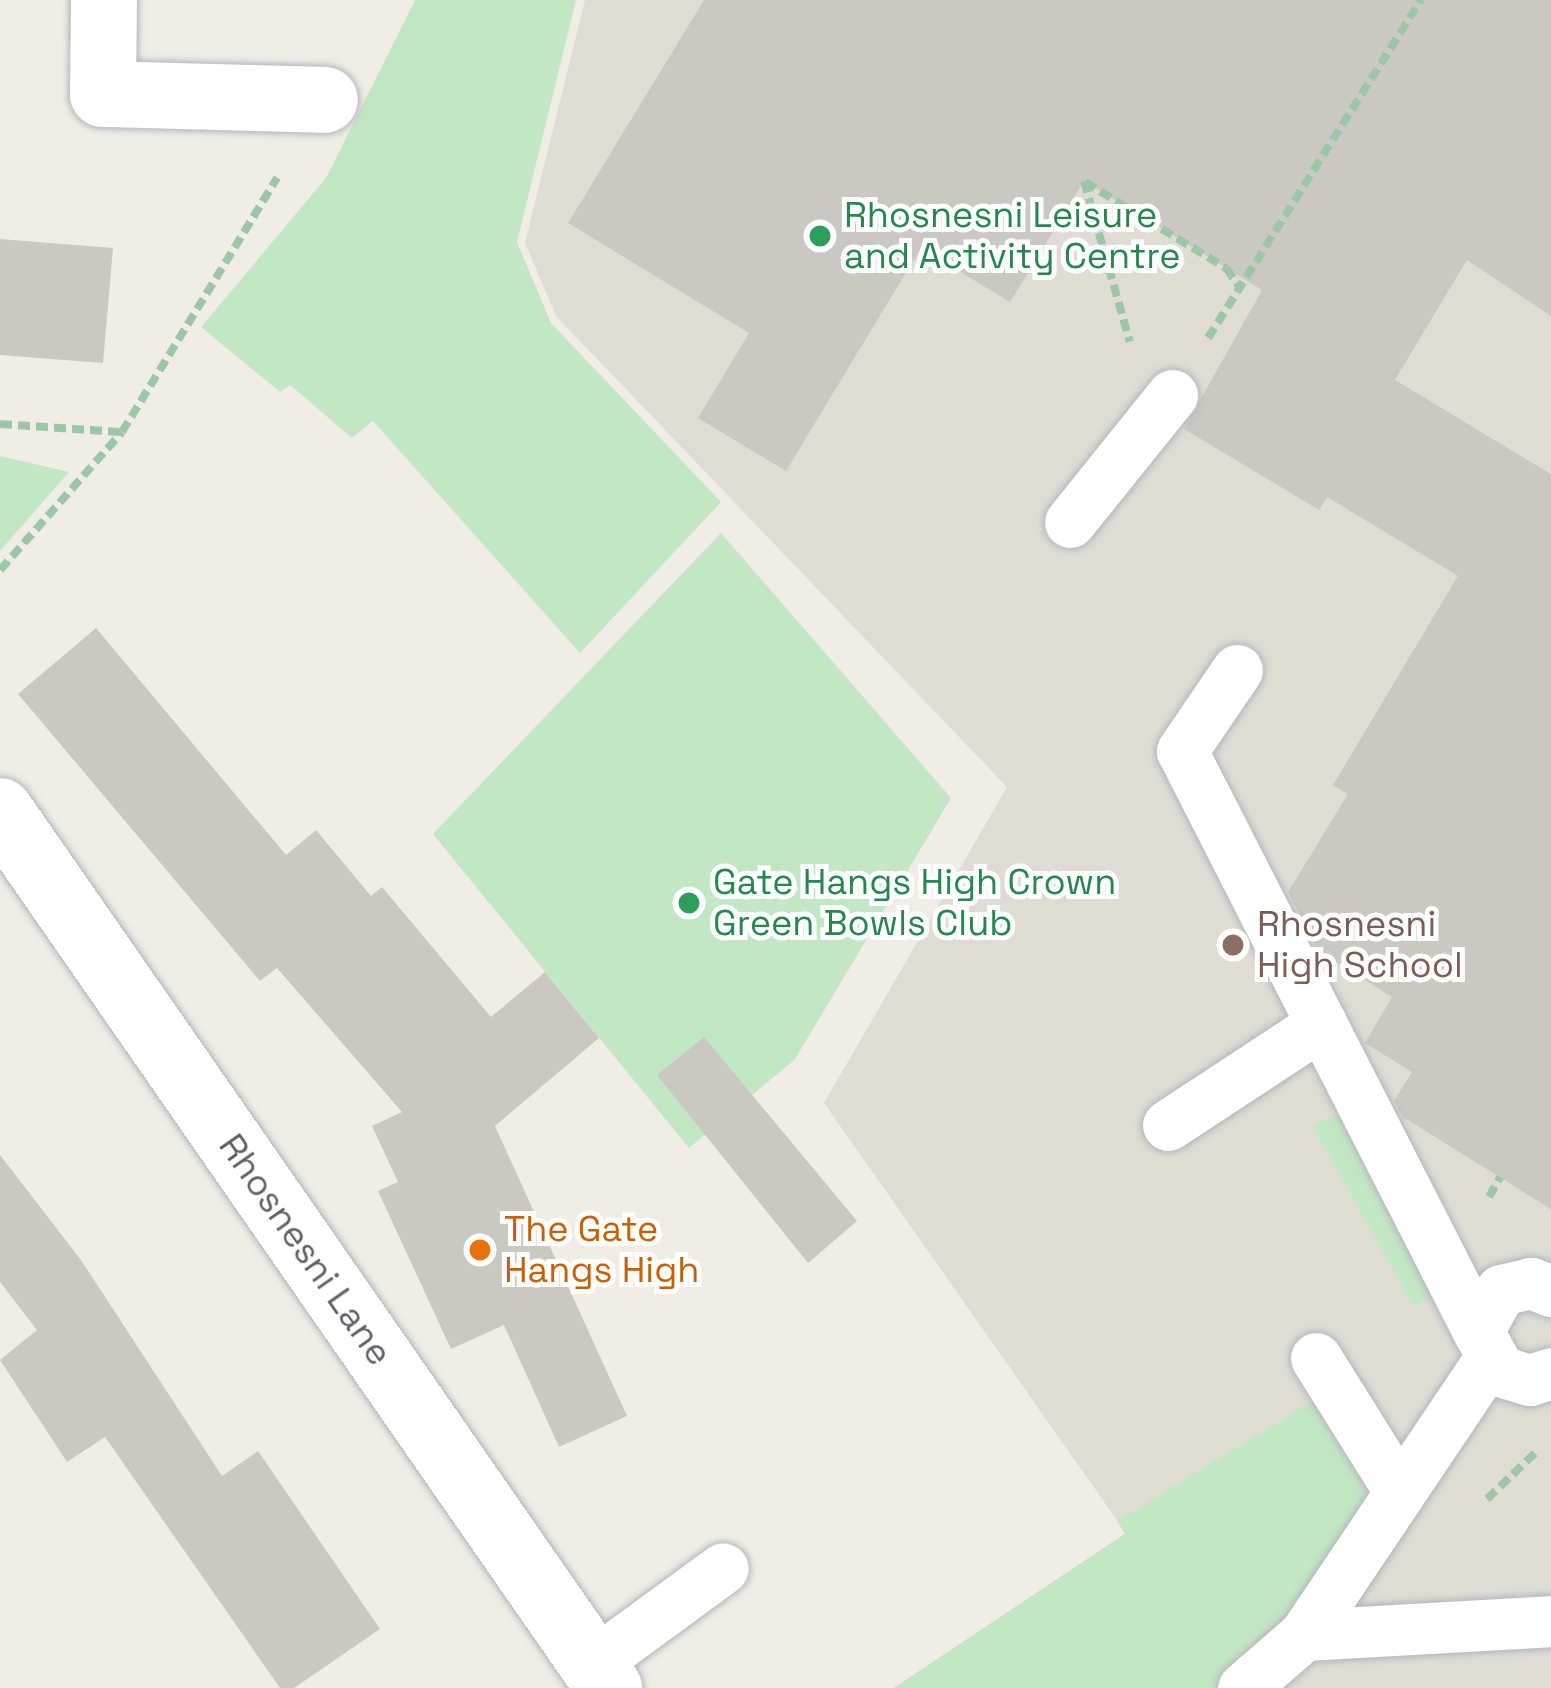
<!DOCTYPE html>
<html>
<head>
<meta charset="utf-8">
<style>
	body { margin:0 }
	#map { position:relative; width:1551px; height:1688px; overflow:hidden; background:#efede6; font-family:"Space Grotesk",sans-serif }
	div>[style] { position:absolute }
	.education>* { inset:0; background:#dfdcd4 }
	.green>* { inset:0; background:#c3e6c4 }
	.building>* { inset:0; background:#cac8c3 }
	.path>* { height:8px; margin-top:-4px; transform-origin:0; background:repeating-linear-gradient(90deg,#9dc6a9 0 12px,transparent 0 18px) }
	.roads { filter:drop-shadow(0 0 3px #b3b6ba) drop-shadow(0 0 3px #b3b6ba) }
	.lane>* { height:51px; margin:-25.5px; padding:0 25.5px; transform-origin:25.5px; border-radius:25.5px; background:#fff }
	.street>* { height:66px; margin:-33px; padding:0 33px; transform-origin:33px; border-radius:33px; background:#fff }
	.secondary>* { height:66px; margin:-33px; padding:0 33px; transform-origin:33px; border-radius:33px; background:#fff }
	.dots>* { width:33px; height:33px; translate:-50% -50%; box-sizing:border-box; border:6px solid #fff; border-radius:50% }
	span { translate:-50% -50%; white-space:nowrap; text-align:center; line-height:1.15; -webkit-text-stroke:10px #fff; paint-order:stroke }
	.leisure-label { font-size:36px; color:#27864d }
	.left { translate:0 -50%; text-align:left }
	.education-label { font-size:36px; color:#785e54 }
	.food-label { font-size:36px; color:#c56008 }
	.street-label { font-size:36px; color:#5d6166 }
</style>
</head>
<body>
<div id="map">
	<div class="education">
		<div style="clip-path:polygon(585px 0,1551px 0,1551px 1688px,894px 1688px,1126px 1533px,824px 1103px,1007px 787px,556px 316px,525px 243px)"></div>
	</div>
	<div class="green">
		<div style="clip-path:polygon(415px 0,576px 0,517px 242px,551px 323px,721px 502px,580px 653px,373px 421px,352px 438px,290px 385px,280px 392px,201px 327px,326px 178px)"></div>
		<div style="clip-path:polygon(0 456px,69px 472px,0 551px)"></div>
		<div style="clip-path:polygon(721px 533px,951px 798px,795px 1059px,689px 1148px,433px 834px)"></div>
		<div style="clip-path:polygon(1336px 1113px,1438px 1293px,1414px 1307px,1312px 1126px)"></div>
		<div style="clip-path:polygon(1322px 1395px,1362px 1467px,1366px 1490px,1358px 1521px,1301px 1599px,1219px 1688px,894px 1688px,1125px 1534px,1117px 1521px)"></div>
	</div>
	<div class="building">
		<div style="clip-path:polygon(704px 0,1551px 0,1551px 316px,1467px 260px,1395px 380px,1551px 474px,1551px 1209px,1403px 1117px,1394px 1101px,1412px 1072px,1365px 1043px,1392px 997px,1318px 951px,1288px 892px,1348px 794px,1333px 785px,1458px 576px,1327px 497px,1319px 510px,1184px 429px,1262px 290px,1084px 181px,1010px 302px,921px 248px,786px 471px,698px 418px,749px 333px,568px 223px)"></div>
		<div style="clip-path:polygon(0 239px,113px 248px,103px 363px,0 355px)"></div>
		<div style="clip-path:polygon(96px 628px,286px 855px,316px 830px,371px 896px,382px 887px,491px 1017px,545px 972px,599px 1038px,495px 1126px,627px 1416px,559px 1447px,504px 1325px,451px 1349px,378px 1191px,398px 1182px,372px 1126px,402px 1112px,277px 968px,260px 981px,18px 694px)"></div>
		<div style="clip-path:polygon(704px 1037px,857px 1221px,808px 1263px,657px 1075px)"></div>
		<div style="clip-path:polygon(0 1155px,81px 1260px,222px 1476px,258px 1451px,380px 1629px,294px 1688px,280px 1688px,105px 1437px,67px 1462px,0 1360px,37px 1330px,0 1282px)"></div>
	</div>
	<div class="path">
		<div style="left:1084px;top:181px;width:167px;rotate:74.1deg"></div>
		<div style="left:1085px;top:182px;width:165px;rotate:31.4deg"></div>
		<div style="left:1226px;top:268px;width:24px;rotate:54deg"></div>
		<div style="left:1208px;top:338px;width:400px;rotate:-57.8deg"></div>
		<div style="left:0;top:424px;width:120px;rotate:3.8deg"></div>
		<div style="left:0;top:570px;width:184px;rotate:-48.5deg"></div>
		<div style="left:122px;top:432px;width:298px;rotate:-58.6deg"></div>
		<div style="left:1489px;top:1197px;width:23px;rotate:-61deg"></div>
		<div style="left:1487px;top:1499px;width:69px;rotate:-43.8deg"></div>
	</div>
	<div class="roads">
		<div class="lane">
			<div style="left:1070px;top:522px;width:163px;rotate:-51.2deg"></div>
			<div style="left:1237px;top:670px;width:98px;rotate:124.2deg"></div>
			<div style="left:1182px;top:751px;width:651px;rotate:62.96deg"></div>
			<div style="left:1168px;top:1125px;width:184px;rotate:-33.3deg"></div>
			<div style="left:1551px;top:1291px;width:22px;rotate:-158deg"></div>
			<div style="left:1531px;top:1283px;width:31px;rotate:167deg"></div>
			<div style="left:1501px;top:1290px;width:47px;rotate:119.3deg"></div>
			<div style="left:1478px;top:1331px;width:46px;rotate:61.2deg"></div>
			<div style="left:1500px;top:1371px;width:31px;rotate:17deg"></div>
			<div style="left:1530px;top:1380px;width:22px;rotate:-18deg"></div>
			<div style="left:1316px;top:1358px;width:155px;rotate:58deg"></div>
			<div style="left:1304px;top:1635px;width:247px;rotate:-3.2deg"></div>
			<div style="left:592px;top:1664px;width:162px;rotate:-36.2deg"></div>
			<div style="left:1243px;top:1688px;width:81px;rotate:-41deg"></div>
			<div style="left:1304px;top:1635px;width:331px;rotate:-56.1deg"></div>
		</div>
		<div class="street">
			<div style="left:104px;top:0;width:94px;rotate:90.6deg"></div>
			<div style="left:103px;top:94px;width:222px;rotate:1.5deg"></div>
		</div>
		<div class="secondary">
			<div style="left:0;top:811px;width:1068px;rotate:55.22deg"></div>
		</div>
	</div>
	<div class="dots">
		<div style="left:820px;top:236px;background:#2e9e5b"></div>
		<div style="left:689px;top:903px;background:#2e9e5b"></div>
		<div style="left:1233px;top:945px;background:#8d6e63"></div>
		<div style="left:480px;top:1250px;background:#e8710a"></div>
	</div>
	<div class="leisure-label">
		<span class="left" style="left:844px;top:236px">Rhosnesni Leisure<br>and Activity Centre</span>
		<span class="left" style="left:713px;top:903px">Gate Hangs High Crown<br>Green Bowls Club</span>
	</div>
	<div class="education-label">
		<span class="left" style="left:1257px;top:945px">Rhosnesni<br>High School</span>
	</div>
	<div class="food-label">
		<span class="left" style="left:504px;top:1250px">The Gate<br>Hangs High</span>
	</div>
	<div class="street-label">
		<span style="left:305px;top:1250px;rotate:55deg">Rhosnesni Lane</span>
	</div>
</div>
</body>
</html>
